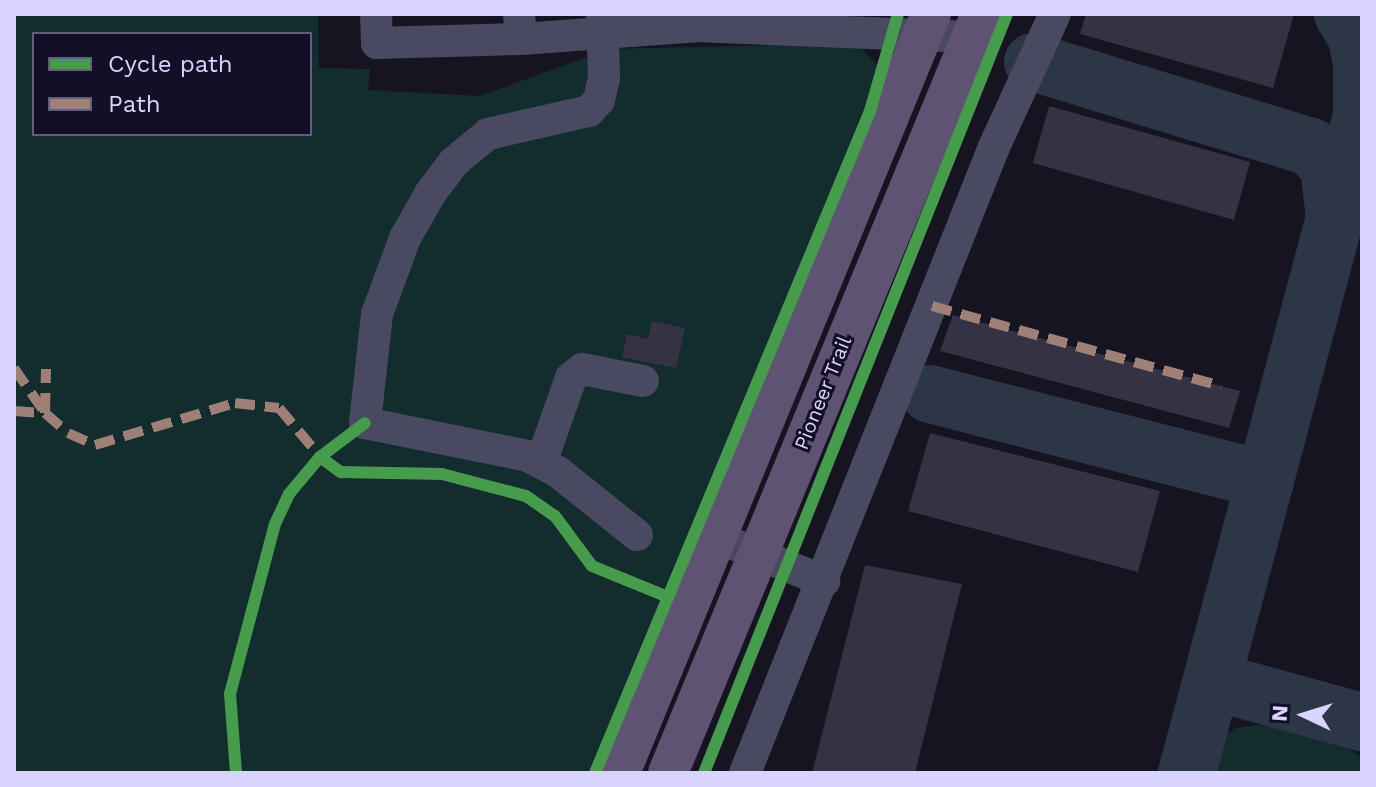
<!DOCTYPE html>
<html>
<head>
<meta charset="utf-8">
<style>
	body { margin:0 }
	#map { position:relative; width:1376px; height:787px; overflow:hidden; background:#161421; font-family:"Work Sans",sans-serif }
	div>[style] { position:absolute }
	.green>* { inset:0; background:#132c2d }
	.taxiway>* { height:58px; margin:-29px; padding:0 29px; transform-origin:29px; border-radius:29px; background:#2c3646 }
	.building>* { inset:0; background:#343243 }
	.minor>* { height:32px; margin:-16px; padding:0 16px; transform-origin:16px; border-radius:16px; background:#4a4962 }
	.major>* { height:40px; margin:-20px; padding:0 20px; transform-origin:20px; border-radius:20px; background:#5e5373 }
	.quiet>* { height:10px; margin-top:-5px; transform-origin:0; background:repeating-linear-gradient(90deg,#9e8076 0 20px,transparent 0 30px) }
	.cycleway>* { height:12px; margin:-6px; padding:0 6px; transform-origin:6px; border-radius:6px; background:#469c4c }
	span { translate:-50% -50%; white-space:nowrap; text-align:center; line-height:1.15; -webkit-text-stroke:6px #130f26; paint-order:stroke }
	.street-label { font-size:20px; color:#d9d4ff }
	.frame { position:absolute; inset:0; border:16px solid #d9d4ff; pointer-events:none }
	.legend { position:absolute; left:32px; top:32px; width:280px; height:104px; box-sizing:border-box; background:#130f26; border:2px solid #625e7d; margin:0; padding:10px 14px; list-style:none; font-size:24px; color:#d9d4ff }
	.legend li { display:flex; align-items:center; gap:16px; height:40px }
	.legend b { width:40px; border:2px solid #625e7d }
	.north { position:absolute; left:1264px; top:675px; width:80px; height:80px; -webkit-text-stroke:6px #130f26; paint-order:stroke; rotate:274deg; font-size:22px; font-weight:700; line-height:32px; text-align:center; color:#d9d4ff }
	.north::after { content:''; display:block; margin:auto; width:28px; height:36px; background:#d9d4ff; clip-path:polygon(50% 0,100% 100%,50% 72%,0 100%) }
</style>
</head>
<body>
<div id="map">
	<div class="green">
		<div style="clip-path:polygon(evenodd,14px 14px,318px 14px,319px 68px,370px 69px,368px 90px,480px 96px,609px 49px,856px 43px,878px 66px,882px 91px,604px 773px,14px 773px,14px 14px,34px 34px,310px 34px,310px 134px,34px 134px,34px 34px)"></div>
		<div style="clip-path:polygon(1264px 724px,1343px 744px,1362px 758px,1362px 773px,1206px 773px,1221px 738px,1236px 728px)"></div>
	</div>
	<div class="taxiway">
		<div style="left:1343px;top:14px;width:27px;rotate:59deg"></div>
		<div style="left:1357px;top:37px;width:28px;rotate:80deg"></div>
		<div style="left:1362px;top:65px;width:53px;rotate:90deg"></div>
		<div style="left:1033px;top:62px;width:291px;rotate:17deg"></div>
		<div style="left:1311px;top:147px;width:26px;rotate:47deg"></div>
		<div style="left:1329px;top:166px;width:51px;rotate:83.3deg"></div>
		<div style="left:930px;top:394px;width:346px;rotate:14.4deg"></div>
		<div style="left:1212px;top:681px;width:156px;rotate:15.3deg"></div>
		<div style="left:1187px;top:773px;width:680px;rotate:-75.08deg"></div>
	</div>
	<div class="building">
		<div style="clip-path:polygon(1086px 14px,1294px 14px,1273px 88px,1080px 34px)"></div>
		<div style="clip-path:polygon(1049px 106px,1250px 162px,1234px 220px,1033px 163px)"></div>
		<div style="clip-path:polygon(953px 315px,1240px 391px,1229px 428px,940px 351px)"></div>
		<div style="clip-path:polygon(652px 321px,685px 328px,676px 368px,622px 357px,627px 334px,648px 339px)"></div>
		<div style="clip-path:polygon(930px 433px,1160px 491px,1138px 572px,908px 511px)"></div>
		<div style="clip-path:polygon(865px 565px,962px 584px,915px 773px,812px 773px)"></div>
	</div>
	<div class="minor">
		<div style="left:376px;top:14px;width:29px;rotate:88deg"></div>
		<div style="left:377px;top:43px;width:144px;rotate:-1.6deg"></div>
		<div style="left:519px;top:14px;width:25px;rotate:85deg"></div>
		<div style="left:521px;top:39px;width:175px;rotate:-4.2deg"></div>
		<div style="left:696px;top:26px;width:274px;rotate:2.3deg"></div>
		<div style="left:602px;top:14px;width:64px;rotate:88.2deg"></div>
		<div style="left:604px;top:78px;width:23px;rotate:103deg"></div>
		<div style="left:599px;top:100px;width:15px;rotate:132deg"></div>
		<div style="left:589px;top:111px;width:104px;rotate:167.2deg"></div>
		<div style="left:488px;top:134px;width:44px;rotate:140.5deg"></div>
		<div style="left:454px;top:162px;width:40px;rotate:127deg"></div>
		<div style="left:430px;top:194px;width:51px;rotate:119.6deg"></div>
		<div style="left:405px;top:238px;width:81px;rotate:110.2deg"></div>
		<div style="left:377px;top:314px;width:110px;rotate:96.3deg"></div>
		<div style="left:365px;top:423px;width:166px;rotate:11.4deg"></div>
		<div style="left:528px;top:456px;width:34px;rotate:28deg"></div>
		<div style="left:558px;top:472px;width:101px;rotate:38.6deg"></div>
		<div style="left:541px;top:463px;width:90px;rotate:-70.6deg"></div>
		<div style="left:571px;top:378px;width:14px;rotate:-39deg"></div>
		<div style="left:582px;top:369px;width:62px;rotate:11.1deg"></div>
		<div style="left:716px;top:537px;width:117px;rotate:22.2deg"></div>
		<div style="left:745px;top:773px;width:674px;rotate:-68.31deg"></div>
		<div style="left:994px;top:147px;width:146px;rotate:-65.4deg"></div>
	</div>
	<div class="major">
		<div style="left:620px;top:773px;width:820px;rotate:-67.72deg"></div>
		<div style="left:668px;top:773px;width:821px;rotate:-67.59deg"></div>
	</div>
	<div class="quiet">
		<div style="left:932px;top:306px;width:300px;rotate:15.5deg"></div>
		<div style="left:14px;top:368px;width:55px;rotate:55.4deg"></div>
		<div style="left:14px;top:411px;width:31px;rotate:4deg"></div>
		<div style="left:45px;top:413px;width:30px;rotate:41deg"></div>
		<div style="left:68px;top:433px;width:30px;rotate:24deg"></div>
		<div style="left:95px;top:445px;width:146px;rotate:-16.7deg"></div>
		<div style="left:235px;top:403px;width:44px;rotate:6.5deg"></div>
		<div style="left:279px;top:408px;width:70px;rotate:49.7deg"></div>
		<div style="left:45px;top:413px;width:44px;rotate:-88.7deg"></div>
	</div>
	<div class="cycleway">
		<div style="left:320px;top:457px;width:26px;rotate:36deg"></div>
		<div style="left:341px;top:472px;width:101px;rotate:1.1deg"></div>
		<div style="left:442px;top:474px;width:87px;rotate:14.7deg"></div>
		<div style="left:526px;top:496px;width:35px;rotate:35deg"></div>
		<div style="left:555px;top:516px;width:62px;rotate:53.5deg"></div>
		<div style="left:592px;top:566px;width:82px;rotate:22.2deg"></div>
		<div style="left:236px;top:773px;width:79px;rotate:-94.3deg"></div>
		<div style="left:230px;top:694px;width:176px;rotate:-75.2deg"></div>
		<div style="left:275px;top:524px;width:33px;rotate:-65deg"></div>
		<div style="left:289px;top:494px;width:48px;rotate:-50deg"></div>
		<div style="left:320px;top:457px;width:56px;rotate:-37.1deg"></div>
		<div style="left:595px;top:773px;width:717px;rotate:-67.44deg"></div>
		<div style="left:870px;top:111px;width:101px;rotate:-73.9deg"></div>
		<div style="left:704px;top:773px;width:817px;rotate:-68.24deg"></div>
	</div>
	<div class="street-label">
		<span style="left:823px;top:393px;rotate:-68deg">Pioneer Trail</span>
	</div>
	<div class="frame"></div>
	<ul class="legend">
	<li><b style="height:10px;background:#469c4c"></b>Cycle path</li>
	<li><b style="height:10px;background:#9e8076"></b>Path</li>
	</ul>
	<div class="north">N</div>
</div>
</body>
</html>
